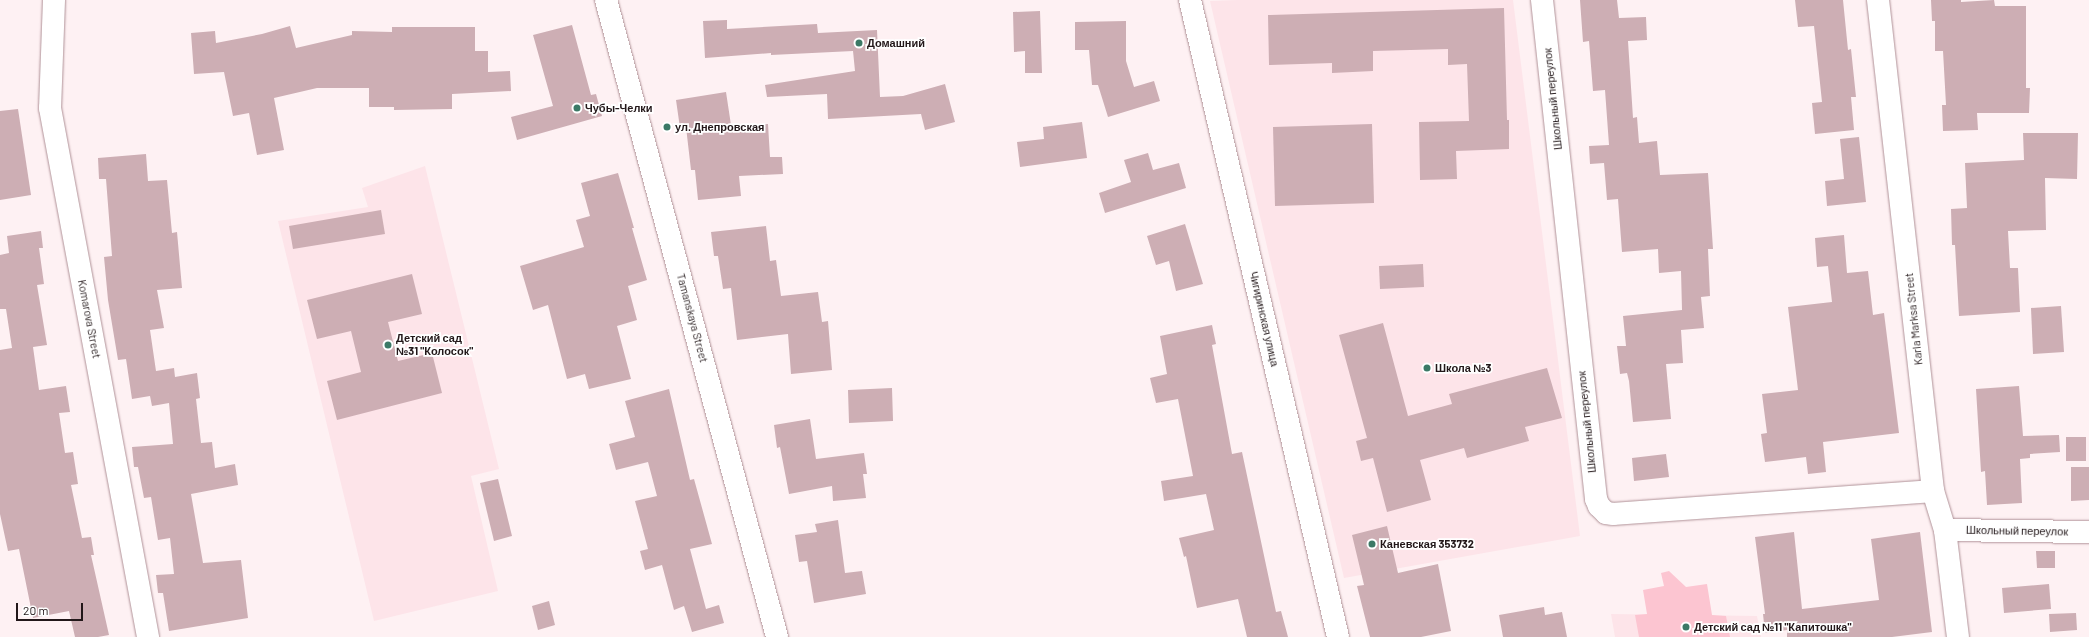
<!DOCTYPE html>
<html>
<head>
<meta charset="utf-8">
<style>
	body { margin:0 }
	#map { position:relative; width:2089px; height:637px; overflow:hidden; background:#fef1f3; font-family:Barlow,sans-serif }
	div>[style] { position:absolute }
	.built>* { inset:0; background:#fde4e9 }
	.green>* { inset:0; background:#fcc5d1 }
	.building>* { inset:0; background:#cdaeb4 }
	.roads { filter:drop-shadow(0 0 1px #b09298) drop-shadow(0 0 1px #b09298) }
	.street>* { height:22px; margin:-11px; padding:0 11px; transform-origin:11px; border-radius:11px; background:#fff }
	.secondary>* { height:22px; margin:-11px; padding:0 11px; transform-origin:11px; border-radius:11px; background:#fff }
	.dots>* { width:11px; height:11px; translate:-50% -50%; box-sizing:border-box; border:2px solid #fff; border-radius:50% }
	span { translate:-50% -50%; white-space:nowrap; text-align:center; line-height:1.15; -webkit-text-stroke:3.5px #fff; paint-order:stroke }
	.poi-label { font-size:11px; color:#221719; font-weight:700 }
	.left { translate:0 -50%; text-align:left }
	.street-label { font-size:11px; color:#221719 }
	.scale { position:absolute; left:16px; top:603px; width:67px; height:18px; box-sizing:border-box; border:2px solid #221719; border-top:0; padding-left:5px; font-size:12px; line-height:14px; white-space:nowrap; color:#221719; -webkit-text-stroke:3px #fff; paint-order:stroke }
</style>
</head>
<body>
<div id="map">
	<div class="built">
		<div style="clip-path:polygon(1237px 0,1513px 0,1580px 536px,1344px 578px,1210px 1px)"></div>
		<div style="clip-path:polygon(425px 166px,499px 469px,471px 476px,498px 591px,374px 621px,278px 221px,368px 207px,362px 188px)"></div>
		<div style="clip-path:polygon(1611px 614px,1757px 616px,1761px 637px,1615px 637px)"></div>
	</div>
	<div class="green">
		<div style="clip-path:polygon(1669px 571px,1686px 587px,1707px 584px,1712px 615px,1726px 616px,1730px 637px,1639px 637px,1635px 615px,1647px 614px,1643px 590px,1664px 586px,1661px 573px)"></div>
	</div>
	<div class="building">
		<div style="clip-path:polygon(1580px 0,1617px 0,1619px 18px,1646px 17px,1647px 40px,1628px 41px,1633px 118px,1637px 117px,1639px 143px,1657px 141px,1660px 175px,1708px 173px,1713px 249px,1708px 249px,1710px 296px,1701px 297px,1704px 328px,1681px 330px,1683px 363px,1666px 364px,1671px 419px,1633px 422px,1629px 381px,1627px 373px,1620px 374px,1617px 346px,1626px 346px,1623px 316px,1682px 310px,1681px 271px,1659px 273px,1658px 249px,1622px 252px,1618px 199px,1607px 200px,1604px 163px,1590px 164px,1589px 146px,1609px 145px,1605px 90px,1593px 91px,1589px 41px,1583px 42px)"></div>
		<div style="clip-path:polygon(1795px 0,1843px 0,1848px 50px,1851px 49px,1856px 97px,1851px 97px,1854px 130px,1815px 134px,1812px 103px,1822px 102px,1814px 26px,1798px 27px)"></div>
		<div style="clip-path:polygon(1931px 0,1961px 0,1961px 2px,1994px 0,1995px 6px,2026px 6px,2026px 88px,2030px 88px,2029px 113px,1977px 113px,1978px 130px,1943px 131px,1942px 105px,1946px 105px,1943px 51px,1935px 51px,1935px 21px,1932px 21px)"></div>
		<div style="clip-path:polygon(1504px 8px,1507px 120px,1509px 120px,1509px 149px,1456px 151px,1457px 179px,1420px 180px,1419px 122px,1469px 121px,1467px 64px,1448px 65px,1448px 49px,1373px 51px,1373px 71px,1332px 73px,1332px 63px,1269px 65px,1268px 15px)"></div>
		<div style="clip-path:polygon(1040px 11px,1042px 73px,1025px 73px,1025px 51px,1014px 52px,1013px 12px)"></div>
		<div style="clip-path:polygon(727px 20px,727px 29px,817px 24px,818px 33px,877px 30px,880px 97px,903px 96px,945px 84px,955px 122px,925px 130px,921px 114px,828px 119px,827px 94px,767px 97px,765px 85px,855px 71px,853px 51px,771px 55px,771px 53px,705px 58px,703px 21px)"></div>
		<div style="clip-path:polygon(1126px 21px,1126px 61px,1134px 87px,1154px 81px,1160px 101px,1108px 117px,1098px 85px,1092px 85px,1089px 50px,1075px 50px,1075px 22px)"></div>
		<div style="clip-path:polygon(572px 25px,591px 95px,596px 94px,602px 116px,517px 140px,511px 117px,553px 106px,533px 35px)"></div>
		<div style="clip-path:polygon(290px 26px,296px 48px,352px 35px,352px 31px,392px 32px,392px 27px,475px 27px,475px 51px,488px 51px,488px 72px,510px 71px,511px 91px,452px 94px,452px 109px,394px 110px,394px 107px,369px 107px,369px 88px,317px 88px,274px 98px,284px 150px,257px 155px,249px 113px,233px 116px,224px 72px,194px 74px,191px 33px,215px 31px,216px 43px,262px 34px)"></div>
		<div style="clip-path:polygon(726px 92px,731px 125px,768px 124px,770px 157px,782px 157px,783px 174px,739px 176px,741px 196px,698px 200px,695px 170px,691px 170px,686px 127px,680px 128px,676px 100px)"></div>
		<div style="clip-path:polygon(18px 109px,31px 195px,0 200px,0 111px)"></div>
		<div style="clip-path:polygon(1082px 122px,1087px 158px,1020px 167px,1017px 142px,1044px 139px,1043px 127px)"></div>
		<div style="clip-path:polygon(1372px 124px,1374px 203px,1275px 206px,1273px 127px)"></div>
		<div style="clip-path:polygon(2023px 133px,2078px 133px,2077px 179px,2045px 178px,2046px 230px,2008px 231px,2010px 268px,2018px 268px,2020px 312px,1959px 316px,1955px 245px,1952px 245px,1951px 209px,1967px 208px,1965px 163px,2024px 160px)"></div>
		<div style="clip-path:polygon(1859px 137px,1866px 202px,1827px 206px,1825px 181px,1844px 179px,1840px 139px)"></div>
		<div style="clip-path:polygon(1148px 153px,1153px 170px,1179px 163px,1186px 188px,1105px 213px,1099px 193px,1131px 182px,1124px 160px)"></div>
		<div style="clip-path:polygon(146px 154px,148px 181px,167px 180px,172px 233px,177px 232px,182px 288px,157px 290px,164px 328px,150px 330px,156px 371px,174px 368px,175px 377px,197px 373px,200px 398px,196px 399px,201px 443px,212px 442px,215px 468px,235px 464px,238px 485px,191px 494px,203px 563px,241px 560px,248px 618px,169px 631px,163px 593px,158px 593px,156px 575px,174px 574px,170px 538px,158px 540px,151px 497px,144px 498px,138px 467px,134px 467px,132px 447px,173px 444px,169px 403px,152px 406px,150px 396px,132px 399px,126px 359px,118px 360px,108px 300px,104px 257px,112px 256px,106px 179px,99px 179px,98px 158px)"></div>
		<div style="clip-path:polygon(618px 173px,634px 228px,632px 228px,647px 280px,628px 286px,637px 320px,617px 326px,631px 379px,589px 389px,585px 374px,567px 379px,548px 305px,533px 310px,520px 266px,584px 247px,576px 220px,590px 216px,581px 183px)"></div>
		<div style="clip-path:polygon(381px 210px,385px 234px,293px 249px,289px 226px)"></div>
		<div style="clip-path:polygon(1185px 224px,1203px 284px,1176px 291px,1169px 261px,1156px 265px,1147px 236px)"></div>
		<div style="clip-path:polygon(766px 226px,770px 261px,776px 260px,781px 296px,818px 292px,822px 322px,828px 321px,832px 370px,791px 374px,788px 334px,737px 340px,731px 288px,723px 289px,718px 256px,714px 256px,711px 232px)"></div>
		<div style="clip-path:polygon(41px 231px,43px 248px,39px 248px,44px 284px,37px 285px,47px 345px,33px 347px,39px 390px,66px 386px,70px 412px,59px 413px,65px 453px,73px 452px,78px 484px,71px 485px,82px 538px,91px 537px,94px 555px,91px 555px,109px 635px,98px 637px,75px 637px,69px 611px,33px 618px,19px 549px,8px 551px,0 514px,0 350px,12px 348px,6px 309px,0 309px,0 255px,9px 253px,7px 236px)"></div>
		<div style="clip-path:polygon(1844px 235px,1847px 273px,1868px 271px,1873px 315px,1884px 313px,1899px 433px,1823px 442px,1826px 472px,1808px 474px,1806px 457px,1765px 462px,1761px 434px,1767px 433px,1762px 394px,1798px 390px,1788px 307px,1832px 302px,1828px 266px,1817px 267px,1815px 238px)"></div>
		<div style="clip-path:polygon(1423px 264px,1424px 287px,1380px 289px,1379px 266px)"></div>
		<div style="clip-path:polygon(412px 274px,422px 314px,388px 322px,398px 361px,432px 353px,442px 393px,337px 420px,327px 381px,361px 372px,351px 331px,317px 339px,307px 300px)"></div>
		<div style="clip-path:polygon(2061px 306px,2064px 352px,2033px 354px,2031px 308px)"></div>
		<div style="clip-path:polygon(1383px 323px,1408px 416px,1452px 404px,1449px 394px,1547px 368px,1562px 418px,1525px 427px,1529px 441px,1467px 458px,1464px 448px,1420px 460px,1431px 500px,1387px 512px,1373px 458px,1361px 461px,1356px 441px,1367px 438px,1339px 335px)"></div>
		<div style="clip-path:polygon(1212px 325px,1216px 344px,1212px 345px,1232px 454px,1242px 452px,1276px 612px,1281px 611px,1288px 637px,1247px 637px,1238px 599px,1197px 608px,1186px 556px,1184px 557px,1179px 538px,1214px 530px,1206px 494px,1164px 501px,1161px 481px,1193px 476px,1178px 399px,1156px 403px,1150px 378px,1167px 374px,1160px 336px)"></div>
		<div style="clip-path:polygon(2019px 386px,2023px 436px,2059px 435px,2060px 452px,2030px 454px,2030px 458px,2020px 459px,2022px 503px,1987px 505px,1985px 471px,1981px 472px,1976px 389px)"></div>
		<div style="clip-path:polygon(892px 388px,893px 421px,849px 423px,848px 390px)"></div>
		<div style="clip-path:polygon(669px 389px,690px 480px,694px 479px,712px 544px,690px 549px,706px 609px,719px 605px,724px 623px,692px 632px,684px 606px,674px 610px,662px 565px,645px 570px,640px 551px,648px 549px,635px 501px,657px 496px,648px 462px,616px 470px,609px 444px,635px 437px,625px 401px)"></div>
		<div style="clip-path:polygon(810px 419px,816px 459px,864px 453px,867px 474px,863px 474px,866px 498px,833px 501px,832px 486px,789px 494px,780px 447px,777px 448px,774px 425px)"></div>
		<div style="clip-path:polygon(2066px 437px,2086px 437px,2086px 461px,2066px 461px)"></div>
		<div style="clip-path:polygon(1666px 454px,1669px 477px,1634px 481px,1632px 458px)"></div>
		<div style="clip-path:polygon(2071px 467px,2089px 467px,2089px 500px,2071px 501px)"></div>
		<div style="clip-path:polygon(498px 479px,512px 536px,494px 541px,480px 483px)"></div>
		<div style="clip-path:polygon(838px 520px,845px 573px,862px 571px,866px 594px,814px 603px,807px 561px,799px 562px,795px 535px,817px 532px,815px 524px)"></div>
		<div style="clip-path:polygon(1387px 526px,1398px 573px,1438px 564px,1451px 631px,1421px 637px,1370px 637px,1357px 586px,1364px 585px,1352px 535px)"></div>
		<div style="clip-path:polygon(1794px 532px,1802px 609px,1879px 600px,1871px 539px,1920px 532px,1932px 632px,1892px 637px,1787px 637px,1787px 630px,1765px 633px,1763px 614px,1765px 614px,1755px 537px)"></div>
		<div style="clip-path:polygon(2036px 551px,2055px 551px,2055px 568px,2037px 568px)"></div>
		<div style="clip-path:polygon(2049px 584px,2051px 609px,2004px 613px,2002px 588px)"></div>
		<div style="clip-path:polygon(549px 601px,555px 625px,538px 630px,532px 606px)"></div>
		<div style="clip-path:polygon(1544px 607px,1545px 615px,1562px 612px,1567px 637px,1503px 637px,1499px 615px)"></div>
		<div style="clip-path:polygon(2076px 613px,2077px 630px,2050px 632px,2049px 614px)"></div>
	</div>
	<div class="roads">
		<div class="street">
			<div style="left:54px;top:0;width:108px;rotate:92.1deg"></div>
			<div style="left:50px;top:108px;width:538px;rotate:79.5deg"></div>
			<div style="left:1190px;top:0;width:654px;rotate:76.92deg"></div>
			<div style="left:1542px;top:0;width:502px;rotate:83.82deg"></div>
			<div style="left:1596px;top:499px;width:8px;rotate:67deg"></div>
			<div style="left:1599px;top:506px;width:10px;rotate:45deg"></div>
			<div style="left:1606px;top:513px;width:7px;rotate:8deg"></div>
			<div style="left:1613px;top:514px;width:321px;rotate:-4.1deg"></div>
			<div style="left:1878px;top:0;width:494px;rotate:83.6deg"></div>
			<div style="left:1933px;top:491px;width:41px;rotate:72.9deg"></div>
			<div style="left:1945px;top:530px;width:108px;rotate:83.1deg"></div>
			<div style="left:1945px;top:530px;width:144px;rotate:0.8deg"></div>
		</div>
		<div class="secondary">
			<div style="left:606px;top:0;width:660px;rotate:74.97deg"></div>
		</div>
	</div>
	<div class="dots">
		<div style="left:859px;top:43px;background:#3b7966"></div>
		<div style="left:577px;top:108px;background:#3b7966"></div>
		<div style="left:667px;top:127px;background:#3b7966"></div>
		<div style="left:388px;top:345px;background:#3b7966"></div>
		<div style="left:1427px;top:368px;background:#3b7966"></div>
		<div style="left:1372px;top:544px;background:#3b7966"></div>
		<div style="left:1686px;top:627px;background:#3b7966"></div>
	</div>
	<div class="poi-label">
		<span class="left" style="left:867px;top:43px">Домашний</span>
		<span class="left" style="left:585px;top:108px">Чубы-Челки</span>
		<span class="left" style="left:675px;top:127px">ул. Днепровская</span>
		<span class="left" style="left:396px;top:345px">Детский сад<br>№31 "Колосок"</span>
		<span class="left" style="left:1435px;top:368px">Школа №3</span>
		<span class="left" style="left:1380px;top:544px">Каневская 353732</span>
		<span class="left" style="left:1694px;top:627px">Детский сад №11 "Капитошка"</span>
	</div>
	<div class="street-label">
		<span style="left:1553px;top:99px;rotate:-96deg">Школьный переулок</span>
		<span style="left:692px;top:318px;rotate:75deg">Tamanskaya Street</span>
		<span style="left:89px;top:319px;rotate:79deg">Komarova Street</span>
		<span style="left:1264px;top:319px;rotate:77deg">Чигиринская улица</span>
		<span style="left:1914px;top:319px;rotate:-96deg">Karla Marksa Street</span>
		<span style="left:1587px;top:422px;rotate:-96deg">Школьный переулок</span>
		<span style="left:2017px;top:531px;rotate:1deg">Школьный переулок</span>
	</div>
	<div class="scale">20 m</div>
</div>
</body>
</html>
